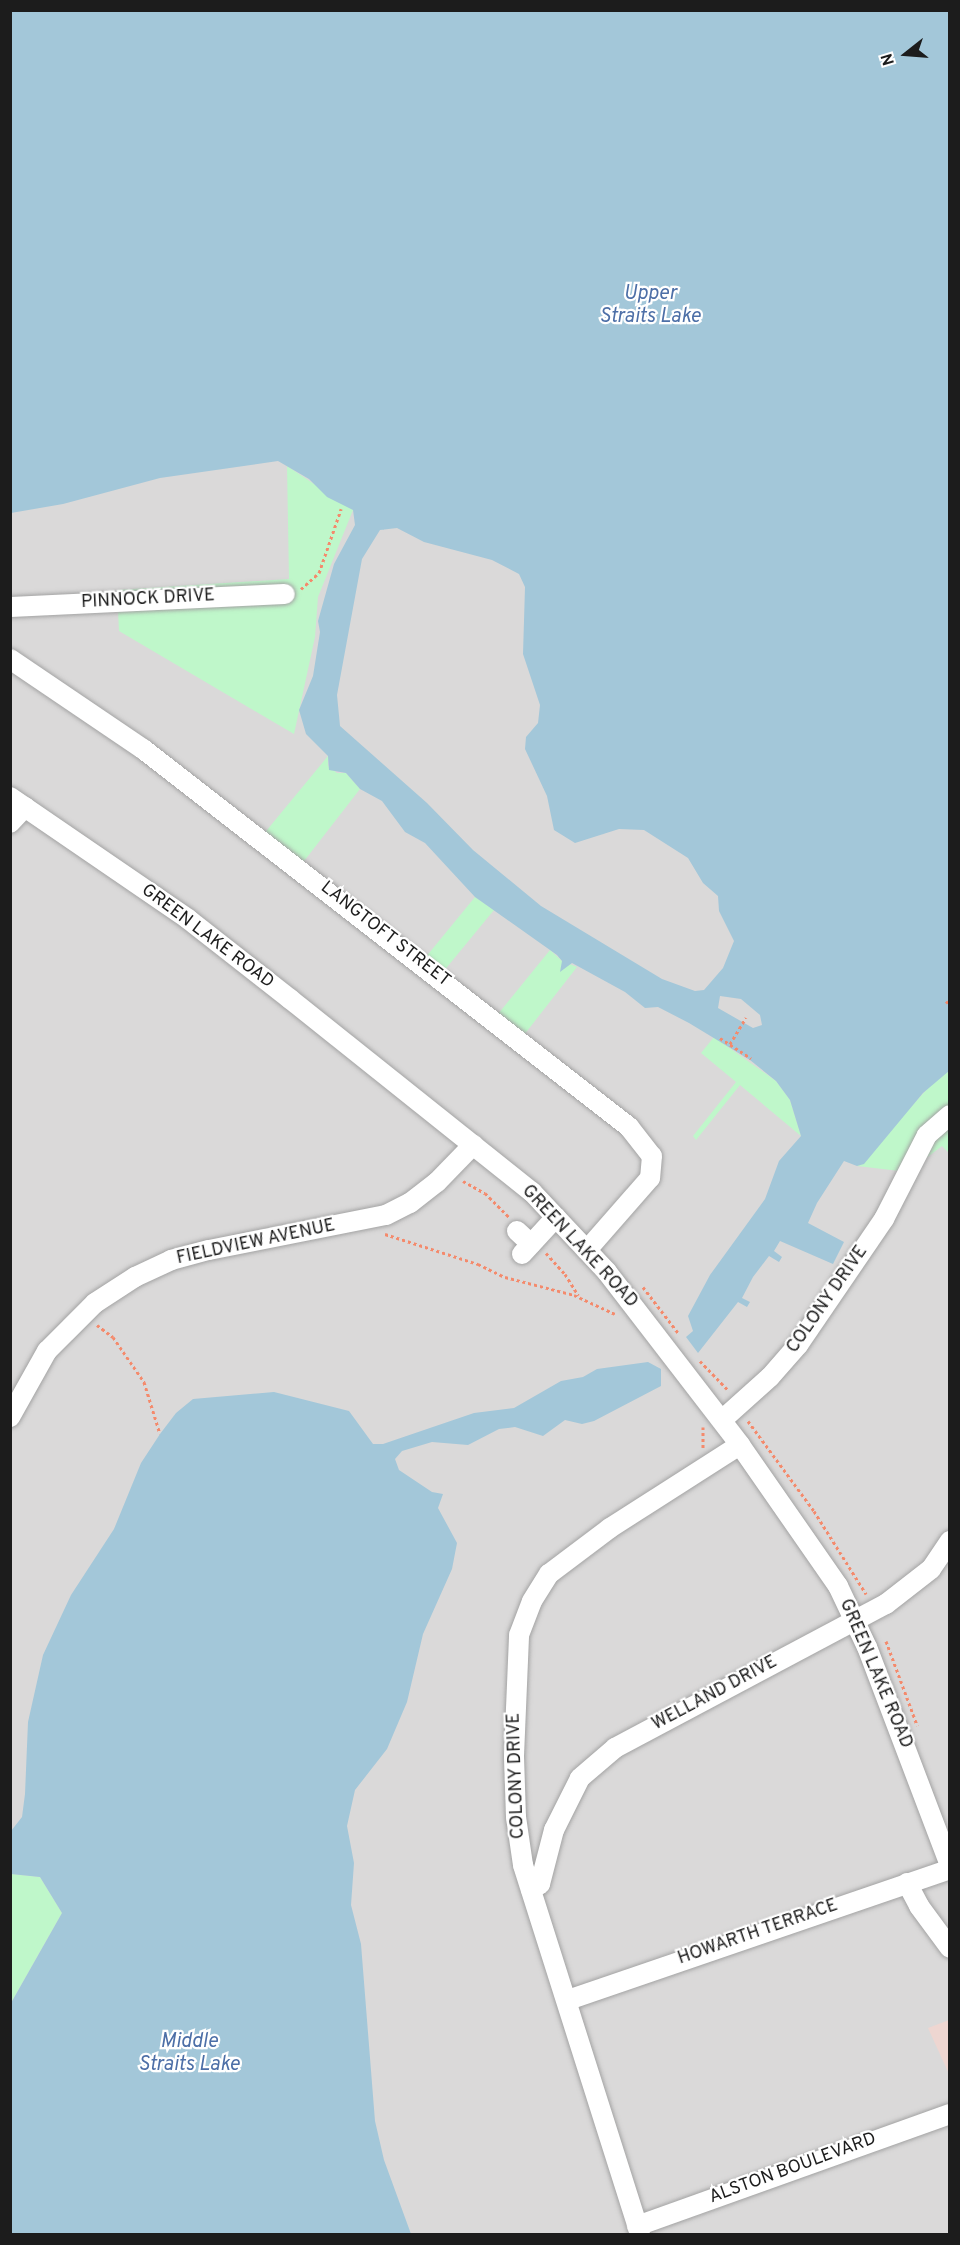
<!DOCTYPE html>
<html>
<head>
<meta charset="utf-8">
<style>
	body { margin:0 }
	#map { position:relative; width:960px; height:2245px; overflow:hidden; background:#edebe2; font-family:Overpass,sans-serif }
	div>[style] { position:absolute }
	.residential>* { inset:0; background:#dad9d9 }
	.commercial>* { inset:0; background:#eed6d1 }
	.park>* { inset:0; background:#bff7ca }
	.water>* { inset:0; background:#a3c7d9 }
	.path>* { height:3px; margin-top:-1.5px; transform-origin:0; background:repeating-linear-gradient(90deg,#f48a6c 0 3px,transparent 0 6px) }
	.roads { filter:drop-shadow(0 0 2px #a3a3a3) drop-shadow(0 0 2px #a3a3a3) }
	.minor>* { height:20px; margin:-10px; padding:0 10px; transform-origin:10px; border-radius:10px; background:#fff }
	span { translate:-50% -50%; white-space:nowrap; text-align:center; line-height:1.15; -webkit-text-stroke:4.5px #fff; paint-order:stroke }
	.street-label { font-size:18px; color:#1c1c1c }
	.water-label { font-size:20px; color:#4d6fa7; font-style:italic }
	.frame { position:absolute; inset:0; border:12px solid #1c1c1c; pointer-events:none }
	.north { position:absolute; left:876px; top:24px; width:60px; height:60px; -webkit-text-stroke:4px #fff; paint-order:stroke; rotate:253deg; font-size:16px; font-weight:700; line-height:24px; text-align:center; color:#1c1c1c }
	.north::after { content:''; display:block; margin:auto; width:21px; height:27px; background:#1c1c1c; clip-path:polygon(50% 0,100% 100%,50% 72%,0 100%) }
</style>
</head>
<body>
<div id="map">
	<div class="residential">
		<div style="clip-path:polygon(11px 11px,949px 11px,949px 2234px,11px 2234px)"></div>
	</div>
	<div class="commercial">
		<div style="clip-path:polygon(949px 2020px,950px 2022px,949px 2074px,928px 2028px)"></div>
	</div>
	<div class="park">
		<div style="clip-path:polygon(287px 466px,353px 510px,318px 597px,315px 637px,294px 734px,119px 631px,117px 590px,289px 579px)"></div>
		<div style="clip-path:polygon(328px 756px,328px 766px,337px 773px,346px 773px,360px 789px,301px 865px,262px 836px)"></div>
		<div style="clip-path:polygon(475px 897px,494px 910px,443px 972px,425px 958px)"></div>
		<div style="clip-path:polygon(550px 950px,562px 961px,577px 967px,524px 1035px,498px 1014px)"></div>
		<div style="clip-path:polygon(714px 1037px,776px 1081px,790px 1100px,801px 1136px,740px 1085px,696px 1140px,693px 1136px,736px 1082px,701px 1053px)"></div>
		<div style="clip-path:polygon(949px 1065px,949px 1153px,942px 1146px,908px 1172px,857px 1166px)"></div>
		<div style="clip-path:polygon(11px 1874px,40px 1877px,62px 1913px,11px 2003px)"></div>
	</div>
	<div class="water">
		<div style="clip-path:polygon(evenodd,10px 11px,949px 11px,949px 1071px,923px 1093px,864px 1164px,857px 1166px,844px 1161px,817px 1203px,808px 1223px,844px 1242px,833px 1264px,780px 1241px,774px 1251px,782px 1257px,779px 1262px,769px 1256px,753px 1277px,742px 1298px,750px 1302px,747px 1307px,738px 1302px,698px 1353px,686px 1337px,693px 1331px,688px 1316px,710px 1275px,765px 1199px,779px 1161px,801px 1136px,790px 1100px,776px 1081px,750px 1060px,689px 1023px,658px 1007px,645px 1008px,625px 992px,572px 963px,560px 972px,562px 961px,557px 955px,475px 897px,425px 843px,405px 832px,382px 801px,360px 789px,346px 773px,329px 770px,328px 756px,306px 734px,299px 710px,313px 676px,320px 632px,318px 621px,334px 564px,355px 525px,353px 510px,327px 497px,309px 479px,278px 461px,160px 478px,63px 504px,11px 513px,10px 11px,397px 528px,424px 542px,492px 560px,519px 574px,525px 587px,523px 654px,540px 705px,538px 723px,526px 737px,525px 749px,547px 796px,554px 830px,575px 843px,619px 829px,644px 830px,688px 858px,703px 883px,718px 896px,719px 911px,734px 941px,723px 968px,704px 990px,695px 991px,662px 979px,541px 906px,473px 850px,427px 803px,340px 726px,337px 695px,362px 559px,380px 530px,397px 528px,10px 11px,720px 996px,741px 999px,760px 1015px,762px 1025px,753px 1028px,718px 1008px,720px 996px)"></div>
		<div style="clip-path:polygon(648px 1362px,661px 1369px,661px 1386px,594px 1421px,582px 1424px,565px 1420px,543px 1436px,515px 1427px,499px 1429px,468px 1445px,432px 1442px,402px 1451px,395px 1459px,399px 1470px,432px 1492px,443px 1494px,438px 1508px,457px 1543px,452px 1569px,423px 1634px,407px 1702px,387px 1749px,355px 1790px,347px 1826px,354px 1863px,351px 1905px,361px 1944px,375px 2121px,384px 2160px,411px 2234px,11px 2234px,11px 2003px,62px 1913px,40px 1877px,11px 1874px,11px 1831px,22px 1817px,25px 1794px,28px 1722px,43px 1655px,71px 1595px,114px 1529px,141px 1463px,160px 1434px,176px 1413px,193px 1399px,274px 1392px,349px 1411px,373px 1444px,383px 1444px,474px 1413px,514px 1408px,561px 1381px,583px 1377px,597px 1369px)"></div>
	</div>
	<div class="path">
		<div style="left:301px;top:589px;width:24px;rotate:-42deg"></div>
		<div style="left:319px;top:573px;width:68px;rotate:-71deg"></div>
		<div style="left:946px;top:1001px;width:6px;rotate:45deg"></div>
		<div style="left:720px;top:1038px;width:37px;rotate:33deg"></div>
		<div style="left:730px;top:1044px;width:31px;rotate:-59deg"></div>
		<div style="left:463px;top:1181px;width:25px;rotate:29deg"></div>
		<div style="left:485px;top:1193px;width:34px;rotate:45deg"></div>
		<div style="left:385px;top:1234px;width:98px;rotate:17.9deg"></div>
		<div style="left:478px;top:1264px;width:30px;rotate:26deg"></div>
		<div style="left:505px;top:1277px;width:71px;rotate:14.6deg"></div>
		<div style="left:574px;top:1295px;width:45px;rotate:24.9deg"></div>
		<div style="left:546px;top:1253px;width:28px;rotate:48deg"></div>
		<div style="left:565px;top:1274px;width:25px;rotate:58deg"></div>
		<div style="left:643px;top:1287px;width:59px;rotate:52.5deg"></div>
		<div style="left:97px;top:1325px;width:20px;rotate:37deg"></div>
		<div style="left:113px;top:1337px;width:55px;rotate:55.4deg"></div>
		<div style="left:144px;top:1382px;width:54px;rotate:72.9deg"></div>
		<div style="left:700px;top:1361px;width:40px;rotate:46deg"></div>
		<div style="left:748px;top:1421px;width:112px;rotate:53.7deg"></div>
		<div style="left:814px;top:1511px;width:98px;rotate:57.9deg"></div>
		<div style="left:703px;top:1427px;width:21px;rotate:90deg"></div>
		<div style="left:886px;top:1641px;width:90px;rotate:69.7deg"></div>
	</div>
	<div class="roads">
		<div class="minor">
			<div style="left:10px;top:607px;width:275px;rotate:-2.7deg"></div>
			<div style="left:10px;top:659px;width:161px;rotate:34.1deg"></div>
			<div style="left:143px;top:749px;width:616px;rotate:37.87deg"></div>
			<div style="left:629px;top:1127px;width:37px;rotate:52deg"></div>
			<div style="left:652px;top:1156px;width:22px;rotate:95deg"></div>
			<div style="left:650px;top:1178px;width:96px;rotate:131.2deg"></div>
			<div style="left:10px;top:797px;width:216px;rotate:34.4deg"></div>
			<div style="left:188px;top:919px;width:130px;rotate:38.1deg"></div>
			<div style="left:290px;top:999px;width:310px;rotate:38.6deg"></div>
			<div style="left:532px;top:1192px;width:110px;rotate:46.8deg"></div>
			<div style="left:607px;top:1272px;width:218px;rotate:52.4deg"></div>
			<div style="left:740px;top:1445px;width:172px;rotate:55.2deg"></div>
			<div style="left:838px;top:1586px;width:68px;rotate:64.6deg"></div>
			<div style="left:867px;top:1647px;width:233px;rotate:69.2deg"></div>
			<div style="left:10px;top:823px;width:22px;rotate:-47deg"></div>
			<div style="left:517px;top:1231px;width:19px;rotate:43deg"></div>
			<div style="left:522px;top:1254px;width:50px;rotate:-47.4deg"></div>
			<div style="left:10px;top:1417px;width:76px;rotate:-60.7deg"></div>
			<div style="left:47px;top:1351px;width:68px;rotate:-45deg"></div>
			<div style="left:95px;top:1303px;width:48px;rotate:-33deg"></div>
			<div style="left:135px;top:1277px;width:40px;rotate:-25deg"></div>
			<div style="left:171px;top:1260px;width:39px;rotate:-15deg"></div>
			<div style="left:209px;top:1250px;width:180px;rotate:-11.2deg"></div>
			<div style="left:386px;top:1215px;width:27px;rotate:-27deg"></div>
			<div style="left:410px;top:1203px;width:34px;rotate:-38deg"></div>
			<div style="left:437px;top:1182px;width:52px;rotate:-45.8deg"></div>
			<div style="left:722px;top:1420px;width:64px;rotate:-41.9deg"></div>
			<div style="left:770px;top:1377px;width:43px;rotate:-48.8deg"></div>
			<div style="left:798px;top:1345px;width:153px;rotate:-55.7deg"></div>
			<div style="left:884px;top:1219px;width:94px;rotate:-62.9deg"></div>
			<div style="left:927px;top:1135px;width:30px;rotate:-41deg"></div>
			<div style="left:907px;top:1883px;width:26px;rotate:62deg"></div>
			<div style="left:919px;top:1906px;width:52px;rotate:53.6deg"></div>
			<div style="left:531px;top:1890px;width:11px;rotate:-34deg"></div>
			<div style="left:540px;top:1884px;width:56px;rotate:-75.5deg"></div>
			<div style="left:554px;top:1830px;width:58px;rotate:-63.4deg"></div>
			<div style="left:580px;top:1778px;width:46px;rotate:-40.6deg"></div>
			<div style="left:615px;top:1748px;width:307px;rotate:-28deg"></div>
			<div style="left:886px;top:1604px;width:57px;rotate:-37.9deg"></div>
			<div style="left:931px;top:1569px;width:34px;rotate:-56deg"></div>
			<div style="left:568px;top:2000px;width:404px;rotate:-18.9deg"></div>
			<div style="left:637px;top:2226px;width:332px;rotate:-19.7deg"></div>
			<div style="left:640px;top:2234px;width:387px;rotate:-107.6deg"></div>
			<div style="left:523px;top:1865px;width:49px;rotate:-98.3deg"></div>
			<div style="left:516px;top:1817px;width:61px;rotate:-91.9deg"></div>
			<div style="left:514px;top:1756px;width:121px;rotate:-87.6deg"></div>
			<div style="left:519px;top:1635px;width:36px;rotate:-69deg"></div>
			<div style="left:532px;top:1601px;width:32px;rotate:-58deg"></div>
			<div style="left:549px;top:1574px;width:76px;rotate:-37deg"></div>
			<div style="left:610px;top:1528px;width:154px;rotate:-32.6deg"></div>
		</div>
	</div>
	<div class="street-label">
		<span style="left:148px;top:600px;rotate:-3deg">PINNOCK DRIVE</span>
		<span style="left:385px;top:935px;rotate:38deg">LANGTOFT STREET</span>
		<span style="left:207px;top:937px;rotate:37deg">GREEN LAKE ROAD</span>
		<span style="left:256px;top:1243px;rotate:-12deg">FIELDVIEW AVENUE</span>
		<span style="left:579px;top:1247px;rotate:47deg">GREEN LAKE ROAD</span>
		<span style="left:828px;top:1300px;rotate:-55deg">COLONY DRIVE</span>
		<span style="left:875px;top:1674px;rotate:67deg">GREEN LAKE ROAD</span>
		<span style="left:715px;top:1694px;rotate:-28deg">WELLAND DRIVE</span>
		<span style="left:517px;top:1776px;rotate:-92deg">COLONY DRIVE</span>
		<span style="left:758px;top:1933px;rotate:-19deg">HOWARTH TERRACE</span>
		<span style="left:793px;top:2169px;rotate:-20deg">ALSTON BOULEVARD</span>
	</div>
	<div class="water-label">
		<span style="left:650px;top:306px">Upper<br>Straits Lake</span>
		<span style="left:189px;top:2054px">Middle<br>Straits Lake</span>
	</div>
	<div class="frame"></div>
	<div class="north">N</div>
</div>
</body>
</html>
